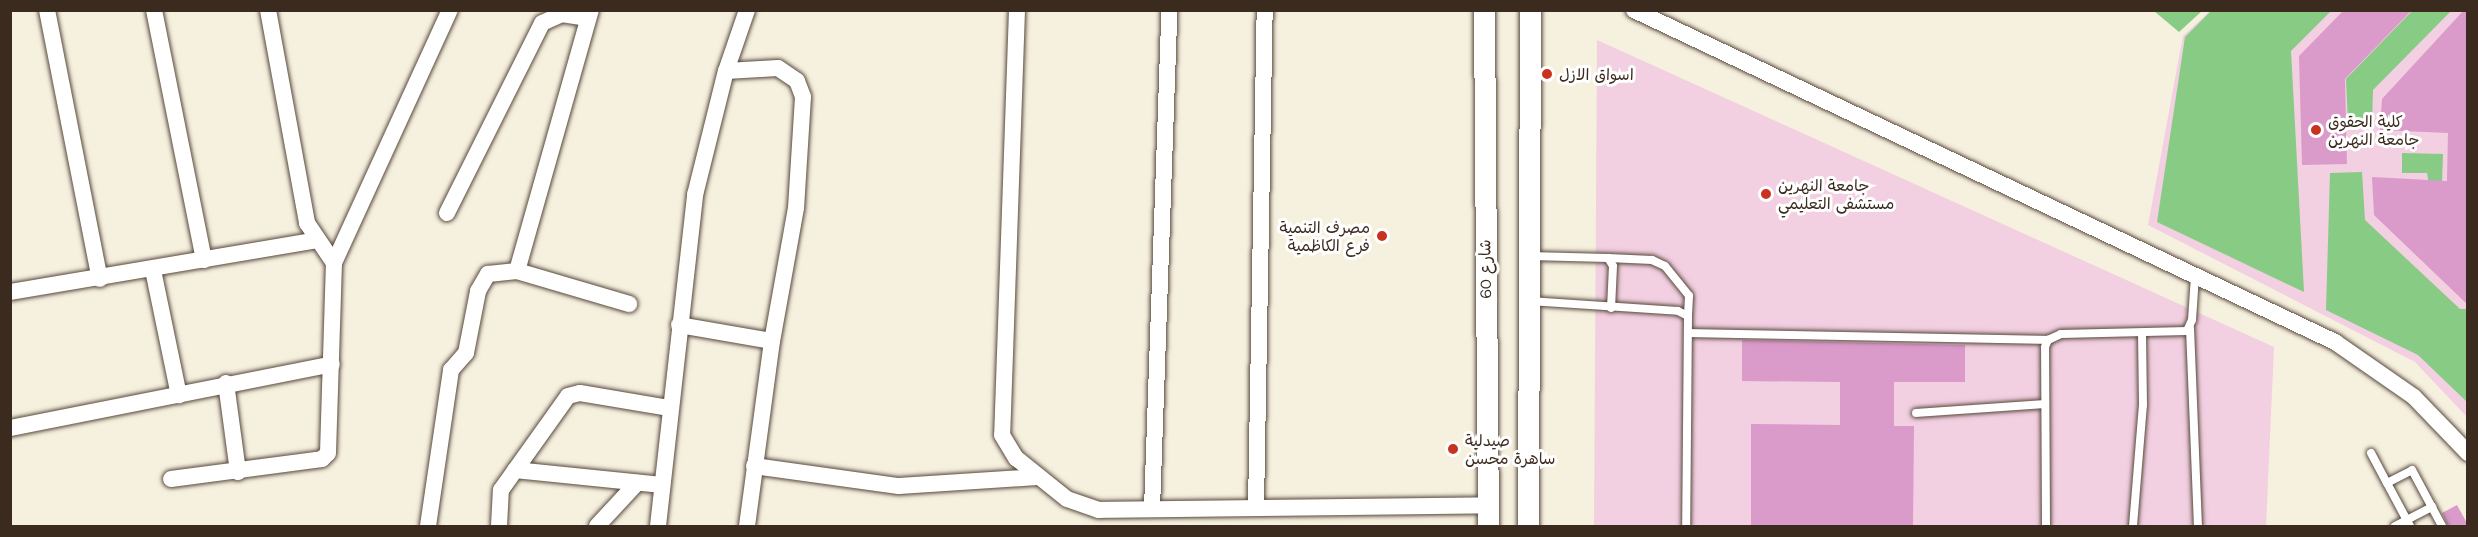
<!DOCTYPE html>
<html>
<head>
<meta charset="utf-8">
<style>
	body { margin:0 }
	#map { position:relative; width:2478px; height:537px; overflow:hidden; background:#f6f0df; font-family:Mali,"Playpen Sans Arabic",sans-serif }
	div>[style] { position:absolute }
	.built>* { inset:0; background:#f2cfe1 }
	.green>* { inset:0; background:#87cb84 }
	.building>* { inset:0; background:#da9aca }
	.roads { filter:drop-shadow(0 0 2px #57483b) drop-shadow(0 0 2px #57483b) }
	.service>* { height:8px; margin:-4px; padding:0 4px; transform-origin:4px; border-radius:4px; background:#fff }
	.minor>* { height:16px; margin:-8px; padding:0 8px; transform-origin:8px; border-radius:8px; background:#fff }
	.tertiary>* { height:21px; margin:-10.5px; padding:0 10.5px; transform-origin:10.5px; border-radius:10.5px; background:#fff }
	.dots>* { width:16px; height:16px; translate:-50% -50%; box-sizing:border-box; border:3px solid #fff; border-radius:50% }
	span { translate:-50% -50%; white-space:nowrap; text-align:center; line-height:1.15; -webkit-text-stroke:6px #fff; paint-order:stroke }
	.poi-label { font-size:16px; color:#3b2a1e }
	.left { translate:0 -50%; text-align:left }
	.right { translate:-100% -50%; text-align:right }
	.street-label { font-size:16px; color:#3b2a1e }
	.frame { position:absolute; inset:0; border:12px solid #3b2a1e; pointer-events:none }
</style>
</head>
<body>
<div id="map">
	<div class="built">
		<div style="clip-path:polygon(2210px 11px,2467px 11px,2467px 417px,2415px 362px,2148px 225px,2183px 36px)"></div>
		<div style="clip-path:polygon(1597px 40px,2274px 347px,2266px 526px,1594px 526px)"></div>
	</div>
	<div class="green">
		<div style="clip-path:polygon(2154px 11px,2202px 11px,2179px 32px)"></div>
		<div style="clip-path:polygon(2211px 11px,2331px 11px,2291px 51px,2304px 292px,2157px 222px,2185px 37px)"></div>
		<div style="clip-path:polygon(2412px 11px,2451px 11px,2373px 90px,2372px 123px,2348px 123px,2346px 79px)"></div>
		<div style="clip-path:polygon(2402px 153px,2443px 154px,2442px 182px,2430px 191px,2427px 173px,2402px 173px)"></div>
		<div style="clip-path:polygon(2362px 172px,2365px 220px,2460px 309px,2467px 309px,2467px 402px,2418px 355px,2326px 310px,2330px 173px)"></div>
	</div>
	<div class="building">
		<div style="clip-path:polygon(2344px 10px,2412px 10px,2345px 79px,2347px 164px,2302px 165px,2299px 56px)"></div>
		<div style="clip-path:polygon(2464px 10px,2468px 10px,2468px 305px,2374px 215px,2372px 177px,2447px 181px,2448px 133px,2380px 130px,2382px 99px)"></div>
		<div style="clip-path:polygon(1742px 340px,1965px 345px,1965px 382px,1894px 382px,1894px 426px,1914px 426px,1913px 526px,1751px 526px,1751px 424px,1840px 425px,1840px 382px,1742px 381px)"></div>
		<div style="clip-path:polygon(2457px 505px,2468px 525px,2468px 526px,2448px 526px,2442px 513px)"></div>
	</div>
	<div class="roads">
		<div class="service">
			<div style="left:1529px;top:256px;width:79px;rotate:1.5deg"></div>
			<div style="left:1608px;top:258px;width:9px;rotate:58deg"></div>
			<div style="left:1613px;top:266px;width:42px;rotate:92.7deg"></div>
			<div style="left:1608px;top:258px;width:44px;rotate:2.6deg"></div>
			<div style="left:1652px;top:260px;width:14px;rotate:25deg"></div>
			<div style="left:1665px;top:266px;width:38px;rotate:51deg"></div>
			<div style="left:1689px;top:296px;width:20px;rotate:93deg"></div>
			<div style="left:1529px;top:301px;width:149px;rotate:3.8deg"></div>
			<div style="left:1678px;top:311px;width:11px;rotate:27deg"></div>
			<div style="left:1688px;top:316px;width:210px;rotate:90.5deg"></div>
			<div style="left:2190px;top:328px;width:198px;rotate:87.7deg"></div>
			<div style="left:1690px;top:333px;width:358px;rotate:1.1deg"></div>
			<div style="left:1916px;top:413px;width:129px;rotate:-4deg"></div>
			<div style="left:2371px;top:453px;width:34px;rotate:62deg"></div>
			<div style="left:2046px;top:526px;width:179px;rotate:-90.3deg"></div>
			<div style="left:2045px;top:347px;width:8px;rotate:-67deg"></div>
			<div style="left:2048px;top:340px;width:14px;rotate:-25deg"></div>
			<div style="left:2061px;top:334px;width:126px;rotate:-1.4deg"></div>
			<div style="left:2187px;top:331px;width:12px;rotate:-66deg"></div>
			<div style="left:2192px;top:320px;width:44px;rotate:-86.1deg"></div>
			<div style="left:2133px;top:526px;width:121px;rotate:-85.3deg"></div>
			<div style="left:2143px;top:405px;width:72px;rotate:-90.8deg"></div>
			<div style="left:2395px;top:526px;width:42px;rotate:-27.2deg"></div>
			<div style="left:2410px;top:526px;width:49px;rotate:-118.1deg"></div>
			<div style="left:2387px;top:483px;width:28px;rotate:-27deg"></div>
			<div style="left:2412px;top:470px;width:64px;rotate:61.8deg"></div>
		</div>
		<div class="minor">
			<div style="left:47px;top:10px;width:274px;rotate:78.9deg"></div>
			<div style="left:154px;top:10px;width:255px;rotate:78.7deg"></div>
			<div style="left:268px;top:10px;width:217px;rotate:79.6deg"></div>
			<div style="left:307px;top:223px;width:48px;rotate:56deg"></div>
			<div style="left:1017px;top:10px;width:425px;rotate:92deg"></div>
			<div style="left:1002px;top:435px;width:27px;rotate:59deg"></div>
			<div style="left:1016px;top:458px;width:65px;rotate:38.8deg"></div>
			<div style="left:1067px;top:499px;width:34px;rotate:19deg"></div>
			<div style="left:1099px;top:510px;width:389px;rotate:-0.7deg"></div>
			<div style="left:1634px;top:10px;width:776px;rotate:25.34deg"></div>
			<div style="left:2335px;top:342px;width:96px;rotate:34.8deg"></div>
			<div style="left:2414px;top:397px;width:78px;rotate:46deg"></div>
			<div style="left:726px;top:71px;width:52px;rotate:-3.3deg"></div>
			<div style="left:778px;top:68px;width:23px;rotate:34deg"></div>
			<div style="left:797px;top:81px;width:17px;rotate:69deg"></div>
			<div style="left:803px;top:97px;width:111px;rotate:93.6deg"></div>
			<div style="left:796px;top:208px;width:135px;rotate:100.2deg"></div>
			<div style="left:772px;top:341px;width:187px;rotate:97.7deg"></div>
			<div style="left:447px;top:213px;width:212px;rotate:-63.4deg"></div>
			<div style="left:542px;top:23px;width:22px;rotate:-24deg"></div>
			<div style="left:562px;top:14px;width:26px;rotate:9deg"></div>
			<div style="left:153px;top:270px;width:128px;rotate:78.3deg"></div>
			<div style="left:517px;top:271px;width:271px;rotate:-74.2deg"></div>
			<div style="left:10px;top:292px;width:311px;rotate:-9.6deg"></div>
			<div style="left:679px;top:325px;width:94px;rotate:9.8deg"></div>
			<div style="left:226px;top:383px;width:90px;rotate:82.3deg"></div>
			<div style="left:10px;top:428px;width:328px;rotate:-11.2deg"></div>
			<div style="left:754px;top:466px;width:146px;rotate:7.9deg"></div>
			<div style="left:899px;top:486px;width:138px;rotate:-3.7deg"></div>
			<div style="left:515px;top:470px;width:148px;rotate:5.8deg"></div>
			<div style="left:171px;top:479px;width:152px;rotate:-7.5deg"></div>
			<div style="left:322px;top:459px;width:8px;rotate:-45deg"></div>
			<div style="left:328px;top:453px;width:190px;rotate:-88.2deg"></div>
			<div style="left:334px;top:263px;width:278px;rotate:-65.4deg"></div>
			<div style="left:1256px;top:508px;width:498px;rotate:-89deg"></div>
			<div style="left:1152px;top:509px;width:499px;rotate:-88deg"></div>
			<div style="left:428px;top:526px;width:158px;rotate:-81.6deg"></div>
			<div style="left:451px;top:370px;width:23px;rotate:-49deg"></div>
			<div style="left:466px;top:353px;width:63px;rotate:-79deg"></div>
			<div style="left:478px;top:291px;width:20px;rotate:-60deg"></div>
			<div style="left:488px;top:274px;width:29px;rotate:-6deg"></div>
			<div style="left:517px;top:271px;width:117px;rotate:16.4deg"></div>
			<div style="left:499px;top:526px;width:36px;rotate:-87deg"></div>
			<div style="left:501px;top:490px;width:115px;rotate:-54.5deg"></div>
			<div style="left:568px;top:396px;width:12px;rotate:-14deg"></div>
			<div style="left:580px;top:393px;width:91px;rotate:9.5deg"></div>
			<div style="left:597px;top:526px;width:59px;rotate:-47.1deg"></div>
			<div style="left:658px;top:526px;width:333px;rotate:-83.6deg"></div>
			<div style="left:695px;top:195px;width:128px;rotate:-76deg"></div>
			<div style="left:726px;top:71px;width:65px;rotate:-71deg"></div>
		</div>
		<div class="tertiary">
			<div style="left:1484px;top:10px;width:516px;rotate:89.56deg"></div>
			<div style="left:1528px;top:526px;width:516px;rotate:-89.78deg"></div>
		</div>
	</div>
	<div class="dots">
		<div style="left:1547px;top:74px;background:#c8321e"></div>
		<div style="left:2316px;top:130px;background:#c8321e"></div>
		<div style="left:1766px;top:194px;background:#c8321e"></div>
		<div style="left:1382px;top:236px;background:#c8321e"></div>
		<div style="left:1453px;top:449px;background:#c8321e"></div>
	</div>
	<div class="poi-label">
		<span class="left" style="left:1559px;top:74px">اسواق الازل</span>
		<span class="left" style="left:2328px;top:130px">كلية الحقوق<br>جامعة النهرين</span>
		<span class="left" style="left:1778px;top:194px">جامعة النهرين<br>مستشفى التعليمي</span>
		<span class="right" style="left:1370px;top:236px">مصرف التنمية<br>فرع الكاظمية</span>
		<span class="left" style="left:1465px;top:449px">صيدلية<br>ساهرة محسن</span>
	</div>
	<div class="street-label">
		<span style="left:1485px;top:269px;rotate:-91deg">شارع 60</span>
	</div>
	<div class="frame"></div>
</div>
</body>
</html>
